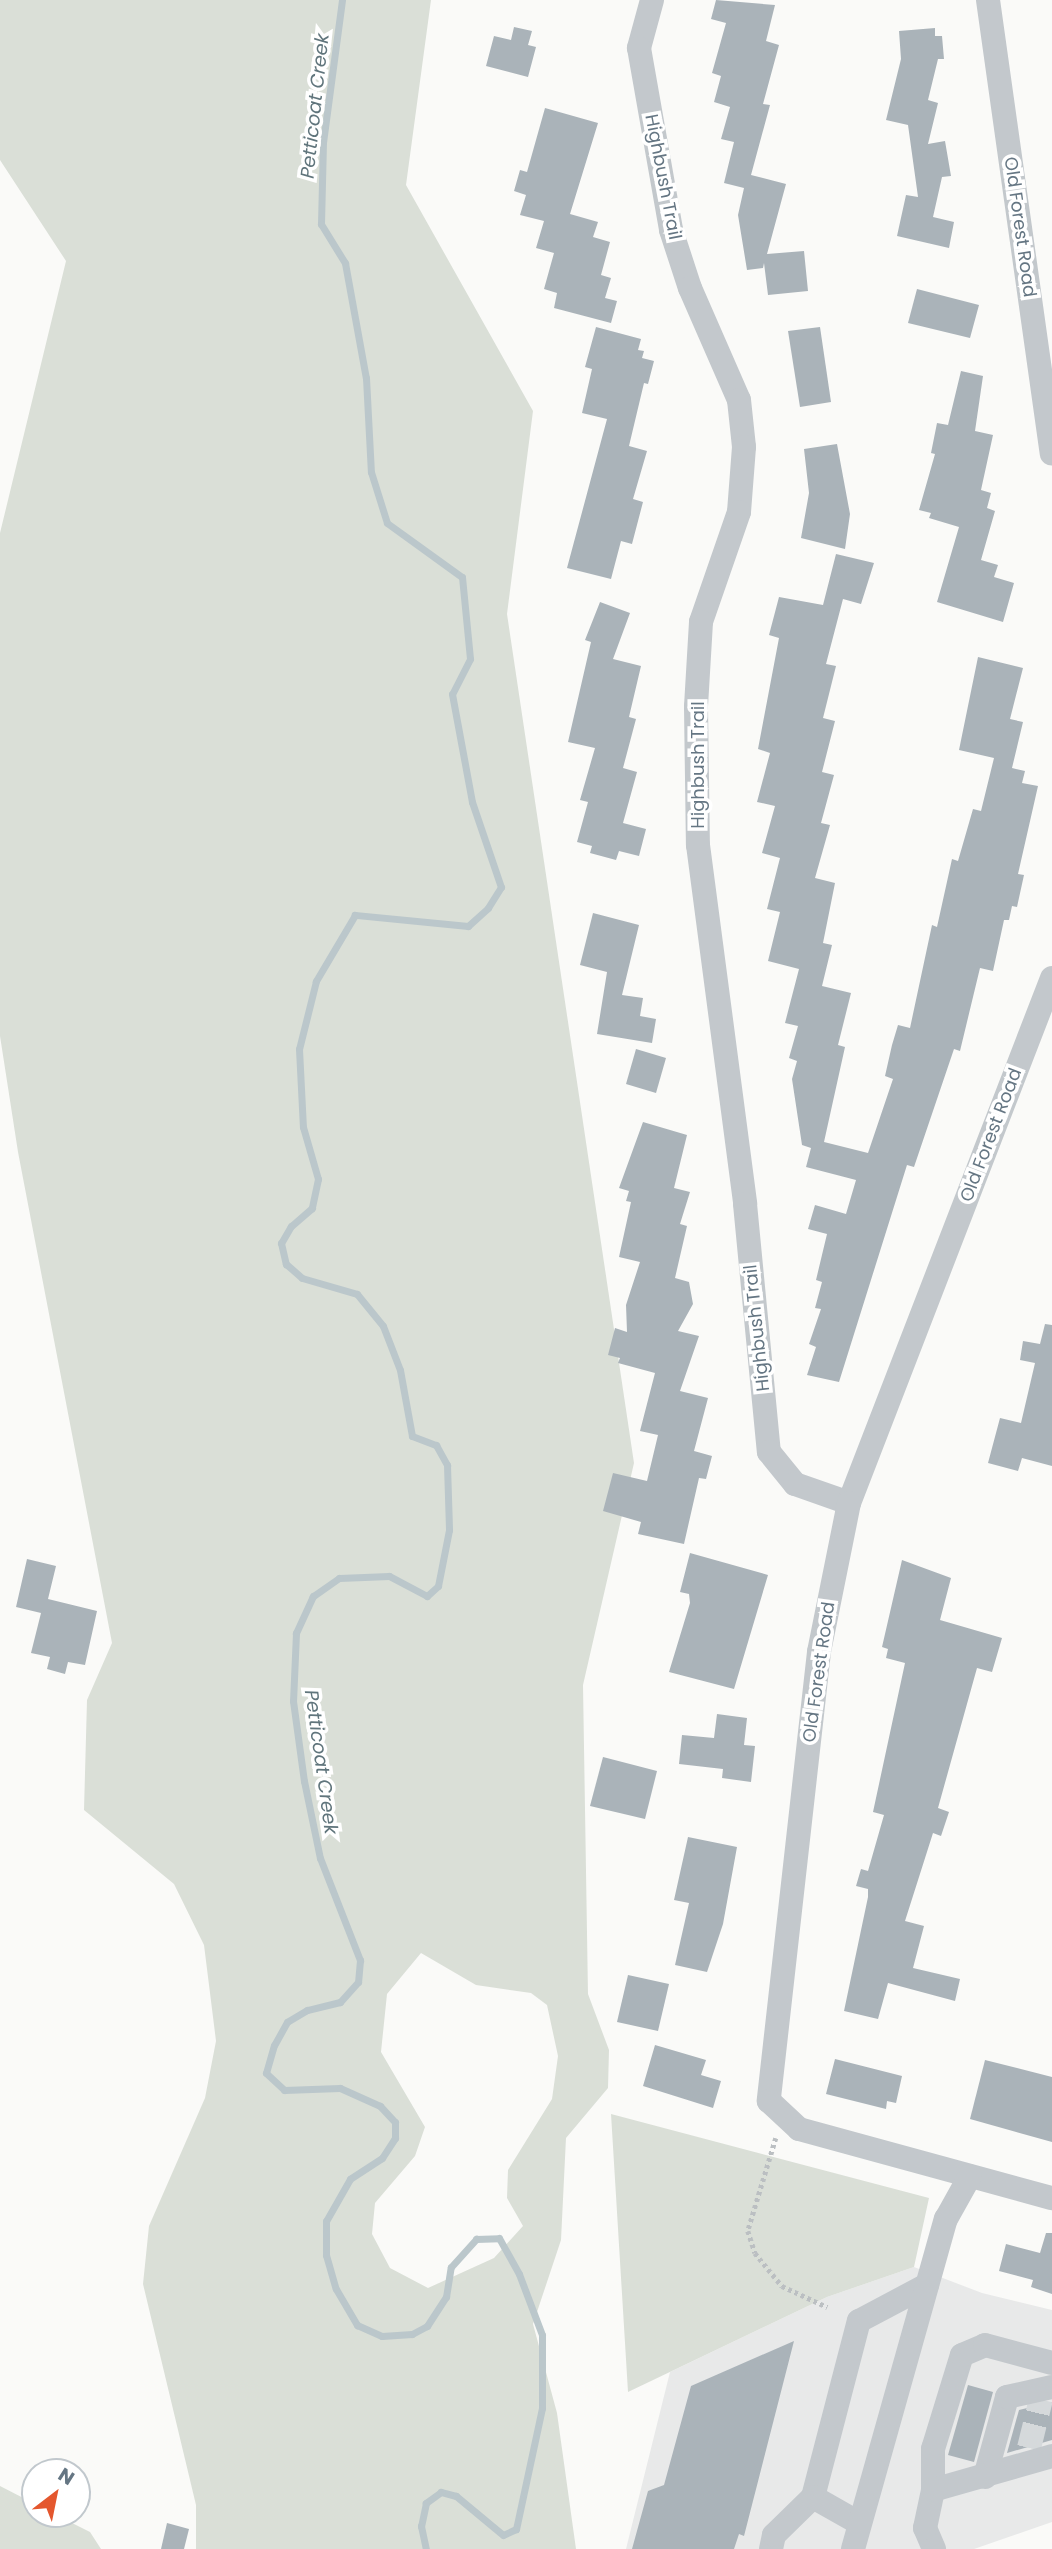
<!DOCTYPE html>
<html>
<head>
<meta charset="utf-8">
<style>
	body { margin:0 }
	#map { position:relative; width:1052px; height:2549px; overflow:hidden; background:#fafaf8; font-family:Poppins,sans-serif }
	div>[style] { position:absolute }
	.built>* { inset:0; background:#e8e9e9 }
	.green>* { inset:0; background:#dadfd7 }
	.stream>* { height:7px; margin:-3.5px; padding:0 3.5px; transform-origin:3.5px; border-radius:3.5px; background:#bbc7cb }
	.building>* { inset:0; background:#aab3b9 }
	.minor-tunnel>* { height:24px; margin-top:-12px; transform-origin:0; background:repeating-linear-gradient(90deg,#d5d9db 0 24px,transparent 0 36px) }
	.path>* { height:4.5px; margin-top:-2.25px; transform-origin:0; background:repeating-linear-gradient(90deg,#bbbfc2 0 3.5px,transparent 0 7px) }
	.minor>* { height:24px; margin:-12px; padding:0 12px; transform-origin:12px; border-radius:12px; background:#c3c8cc }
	span { translate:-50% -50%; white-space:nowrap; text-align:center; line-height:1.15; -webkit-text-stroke:7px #fff; paint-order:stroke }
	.street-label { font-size:18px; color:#657683 }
	.water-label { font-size:19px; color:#60757c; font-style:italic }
	.north { position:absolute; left:21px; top:2458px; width:70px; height:70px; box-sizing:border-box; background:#fff; border:2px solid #c1c8cd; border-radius:50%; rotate:32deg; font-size:19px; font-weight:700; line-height:28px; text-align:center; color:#657683 }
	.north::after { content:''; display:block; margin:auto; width:24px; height:32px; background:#e4572e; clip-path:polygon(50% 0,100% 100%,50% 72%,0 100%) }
</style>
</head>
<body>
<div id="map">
	<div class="built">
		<div style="clip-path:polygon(914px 2267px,982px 2293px,1052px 2310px,1052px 2522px,974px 2549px,626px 2549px,670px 2372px,827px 2297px)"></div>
	</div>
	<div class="green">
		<div style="clip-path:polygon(evenodd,0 0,431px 0,406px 185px,533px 411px,507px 614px,634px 1463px,583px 1685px,588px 1994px,609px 2050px,608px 2088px,566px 2138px,561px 2240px,533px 2324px,557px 2413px,576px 2549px,196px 2549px,196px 2505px,143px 2284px,149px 2226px,205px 2098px,216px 2041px,204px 1945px,174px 1884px,84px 1810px,87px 1700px,112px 1643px,18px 1152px,0 1036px,0 533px,66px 261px,0 160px,0 0,421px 1953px,476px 1985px,531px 1993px,547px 2005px,558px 2056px,552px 2099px,508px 2170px,507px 2198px,523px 2226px,494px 2258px,428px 2288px,390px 2268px,372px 2234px,375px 2203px,415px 2156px,425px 2127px,381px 2052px,387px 1994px,421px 1953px)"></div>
		<div style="clip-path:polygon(611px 2114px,929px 2198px,914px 2267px,827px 2297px,628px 2392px)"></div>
		<div style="clip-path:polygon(0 2486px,35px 2504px,35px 2514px,54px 2514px,90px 2532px,101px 2549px,0 2549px)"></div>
	</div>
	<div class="stream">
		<div style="left:342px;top:0;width:143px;rotate:97.6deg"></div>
		<div style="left:323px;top:142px;width:82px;rotate:91.4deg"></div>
		<div style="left:321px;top:224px;width:46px;rotate:58.4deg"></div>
		<div style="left:345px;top:263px;width:117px;rotate:79.7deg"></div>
		<div style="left:366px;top:378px;width:94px;rotate:87deg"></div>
		<div style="left:371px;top:472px;width:53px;rotate:72.6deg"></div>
		<div style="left:387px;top:523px;width:92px;rotate:35.8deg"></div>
		<div style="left:462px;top:577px;width:82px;rotate:84.4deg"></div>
		<div style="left:470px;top:659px;width:39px;rotate:117deg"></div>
		<div style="left:452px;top:694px;width:110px;rotate:79.5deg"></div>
		<div style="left:472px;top:802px;width:90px;rotate:71.2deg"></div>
		<div style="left:501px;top:887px;width:25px;rotate:122deg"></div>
		<div style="left:488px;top:908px;width:27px;rotate:138deg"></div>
		<div style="left:468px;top:926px;width:114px;rotate:-174.4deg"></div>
		<div style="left:355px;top:915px;width:77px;rotate:120.6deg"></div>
		<div style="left:316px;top:981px;width:70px;rotate:104deg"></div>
		<div style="left:299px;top:1049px;width:78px;rotate:87.1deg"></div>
		<div style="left:303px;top:1127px;width:54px;rotate:73.9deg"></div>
		<div style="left:318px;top:1179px;width:30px;rotate:102deg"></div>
		<div style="left:312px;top:1208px;width:28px;rotate:139deg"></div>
		<div style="left:291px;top:1226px;width:20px;rotate:120deg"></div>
		<div style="left:281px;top:1243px;width:22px;rotate:77deg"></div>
		<div style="left:286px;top:1264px;width:21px;rotate:41deg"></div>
		<div style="left:302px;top:1278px;width:57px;rotate:16.2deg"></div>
		<div style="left:357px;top:1294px;width:41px;rotate:50.9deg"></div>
		<div style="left:383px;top:1326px;width:47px;rotate:68.9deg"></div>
		<div style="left:400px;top:1370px;width:67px;rotate:79.7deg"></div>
		<div style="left:412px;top:1436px;width:26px;rotate:21deg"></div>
		<div style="left:436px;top:1445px;width:23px;rotate:61deg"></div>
		<div style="left:447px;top:1465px;width:65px;rotate:88.2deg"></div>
		<div style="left:449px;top:1530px;width:57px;rotate:101.1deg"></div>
		<div style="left:438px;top:1586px;width:15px;rotate:138deg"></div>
		<div style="left:427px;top:1596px;width:43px;rotate:-152.2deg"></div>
		<div style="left:389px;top:1576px;width:50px;rotate:177.7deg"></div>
		<div style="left:339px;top:1578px;width:32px;rotate:145deg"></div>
		<div style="left:313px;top:1596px;width:41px;rotate:114.7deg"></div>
		<div style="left:296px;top:1633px;width:68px;rotate:92.5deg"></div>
		<div style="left:293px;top:1701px;width:81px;rotate:82.2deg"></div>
		<div style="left:304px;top:1781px;width:79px;rotate:78.3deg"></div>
		<div style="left:320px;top:1858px;width:110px;rotate:68.6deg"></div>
		<div style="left:360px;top:1960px;width:22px;rotate:95deg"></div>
		<div style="left:358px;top:1982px;width:27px;rotate:132deg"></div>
		<div style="left:340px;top:2002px;width:34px;rotate:166deg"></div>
		<div style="left:307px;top:2010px;width:23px;rotate:149deg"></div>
		<div style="left:287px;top:2022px;width:26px;rotate:119deg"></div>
		<div style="left:274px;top:2045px;width:29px;rotate:106deg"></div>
		<div style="left:266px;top:2073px;width:25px;rotate:43deg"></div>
		<div style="left:284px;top:2090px;width:56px;rotate:-2deg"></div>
		<div style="left:340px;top:2088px;width:44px;rotate:24.2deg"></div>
		<div style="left:380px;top:2106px;width:22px;rotate:47deg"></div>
		<div style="left:395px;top:2122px;width:16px;rotate:90deg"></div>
		<div style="left:395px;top:2138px;width:24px;rotate:123deg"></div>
		<div style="left:382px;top:2158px;width:38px;rotate:147deg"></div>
		<div style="left:350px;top:2179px;width:48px;rotate:119.7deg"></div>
		<div style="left:326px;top:2221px;width:34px;rotate:90deg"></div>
		<div style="left:326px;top:2255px;width:35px;rotate:74deg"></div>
		<div style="left:336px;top:2289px;width:42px;rotate:59.7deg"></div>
		<div style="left:357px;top:2325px;width:27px;rotate:24deg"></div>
		<div style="left:382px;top:2336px;width:30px;rotate:-4deg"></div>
		<div style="left:412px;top:2334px;width:17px;rotate:-28deg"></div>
		<div style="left:427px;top:2326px;width:35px;rotate:-57deg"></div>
		<div style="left:446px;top:2297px;width:30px;rotate:-81deg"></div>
		<div style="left:451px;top:2267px;width:38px;rotate:-48deg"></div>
		<div style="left:476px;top:2239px;width:23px;rotate:-2deg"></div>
		<div style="left:499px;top:2238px;width:41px;rotate:60.9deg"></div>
		<div style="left:519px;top:2274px;width:65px;rotate:69.3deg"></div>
		<div style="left:542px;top:2335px;width:73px;rotate:90deg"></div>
		<div style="left:542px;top:2408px;width:124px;rotate:102.1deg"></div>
		<div style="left:516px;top:2529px;width:14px;rotate:155deg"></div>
		<div style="left:503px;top:2535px;width:61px;rotate:-140.3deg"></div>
		<div style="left:456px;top:2496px;width:16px;rotate:-165deg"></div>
		<div style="left:441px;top:2492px;width:19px;rotate:144deg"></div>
		<div style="left:426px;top:2503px;width:24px;rotate:102deg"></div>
		<div style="left:421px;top:2526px;width:24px;rotate:78deg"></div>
	</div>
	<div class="building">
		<div style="clip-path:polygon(716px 0,775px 5px,766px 41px,779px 45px,763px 104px,770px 105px,751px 175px,786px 184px,767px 254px,804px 251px,808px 291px,768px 295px,764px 263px,763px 268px,747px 270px,738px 215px,744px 188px,724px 183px,734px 142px,721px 139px,730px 107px,714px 102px,721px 76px,712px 73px,726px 23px,711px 19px)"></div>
		<div style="clip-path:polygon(514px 27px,532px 31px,528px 45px,536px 47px,528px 77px,486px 66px,494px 36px,511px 40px)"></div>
		<div style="clip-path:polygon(935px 28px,935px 36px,942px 36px,944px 59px,938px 59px,928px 100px,938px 103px,928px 144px,945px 141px,951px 176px,942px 177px,933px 217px,954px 222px,949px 248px,897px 236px,906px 195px,918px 197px,908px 125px,886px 120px,901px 59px,899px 31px)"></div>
		<div style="clip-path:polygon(545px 108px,598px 123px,570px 214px,598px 222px,593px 237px,610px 242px,601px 275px,611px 278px,605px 298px,617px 301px,611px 323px,554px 308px,557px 293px,544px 289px,554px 253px,536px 248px,544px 221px,520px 215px,526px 195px,514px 191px,520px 170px,527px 172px)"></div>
		<div style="clip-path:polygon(917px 289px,979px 305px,970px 338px,908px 323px)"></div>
		<div style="clip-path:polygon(596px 327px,641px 339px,638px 350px,644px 351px,642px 358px,654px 361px,648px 384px,644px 383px,629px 446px,647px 451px,633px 499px,643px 502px,632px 544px,621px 541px,611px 579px,567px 568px,607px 419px,582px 413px,592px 369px,585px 367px)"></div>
		<div style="clip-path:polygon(820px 327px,831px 402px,800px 407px,788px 331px)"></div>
		<div style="clip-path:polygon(961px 371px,983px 376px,975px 431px,993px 435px,981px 490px,991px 493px,987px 508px,995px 511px,981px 560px,998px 565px,994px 577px,1014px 583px,1003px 622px,937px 602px,959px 527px,929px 518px,931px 513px,919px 510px,935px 454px,931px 453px,937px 423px,948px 425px)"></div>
		<div style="clip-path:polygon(837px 444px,850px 514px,845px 549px,801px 538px,809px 493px,804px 449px)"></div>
		<div style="clip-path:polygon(836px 554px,874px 563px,861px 604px,843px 599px,826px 664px,836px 666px,823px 718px,835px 721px,822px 772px,834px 775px,821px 823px,830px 825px,815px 878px,835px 883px,823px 943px,832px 945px,822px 986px,851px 993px,838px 1045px,845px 1047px,824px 1142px,868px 1153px,893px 1079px,885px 1076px,892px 1045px,898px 1025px,910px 1028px,932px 925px,937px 927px,952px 859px,958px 861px,973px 809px,981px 811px,994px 758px,959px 750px,978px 657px,1023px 668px,1010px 719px,1023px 722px,1012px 768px,1025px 771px,1022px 783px,1038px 786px,1018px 874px,1024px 875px,1017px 907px,1012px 906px,1009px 920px,1004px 920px,993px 971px,980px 968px,960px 1051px,954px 1049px,914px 1167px,907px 1165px,839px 1382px,807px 1375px,816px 1347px,809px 1344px,821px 1309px,815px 1308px,822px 1282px,816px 1280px,827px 1234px,808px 1229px,815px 1205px,846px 1214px,856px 1180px,806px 1167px,811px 1148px,802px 1145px,792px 1079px,797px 1061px,789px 1058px,798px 1026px,785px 1023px,799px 969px,768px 961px,780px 912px,767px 909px,780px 858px,762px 853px,775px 806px,757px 802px,770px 753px,758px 749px,779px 638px,769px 635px,779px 597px,823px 605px)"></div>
		<div style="clip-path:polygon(600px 602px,630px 613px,613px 659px,641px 666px,629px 717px,636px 719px,623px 768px,637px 772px,623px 823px,646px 829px,639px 856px,619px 851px,616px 860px,590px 853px,592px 846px,577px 842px,588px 802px,580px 800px,595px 748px,568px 742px,591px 642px,585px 640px)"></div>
		<div style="clip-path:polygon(593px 913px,639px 925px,622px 995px,643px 998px,640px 1016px,656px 1019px,652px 1043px,597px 1034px,607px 972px,580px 965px)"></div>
		<div style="clip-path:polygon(636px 1049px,666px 1058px,656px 1093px,626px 1084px)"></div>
		<div style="clip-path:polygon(643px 1122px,687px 1135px,674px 1188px,690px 1192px,680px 1224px,687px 1226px,675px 1278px,689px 1282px,693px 1304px,678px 1331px,699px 1336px,680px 1391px,708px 1398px,694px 1451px,712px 1456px,706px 1479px,699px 1478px,684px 1544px,638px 1534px,641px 1522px,603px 1511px,613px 1473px,647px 1481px,658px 1435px,640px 1431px,655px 1373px,618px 1363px,620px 1358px,608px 1355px,615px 1328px,627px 1332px,626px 1305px,640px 1262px,619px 1257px,631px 1202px,626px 1201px,629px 1191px,619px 1188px)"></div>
		<div style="clip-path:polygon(1045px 1324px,1052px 1325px,1052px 1466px,1022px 1458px,1018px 1471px,988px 1463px,1000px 1418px,1021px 1423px,1035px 1363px,1020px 1360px,1023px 1341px,1040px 1344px)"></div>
		<div style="clip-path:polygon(690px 1553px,768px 1575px,734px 1689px,669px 1672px,690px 1603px,689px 1594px,680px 1592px)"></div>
		<div style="clip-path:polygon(27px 1559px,56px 1566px,48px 1599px,97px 1611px,85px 1665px,68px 1662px,65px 1674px,47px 1669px,50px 1657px,31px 1653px,41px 1613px,16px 1607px)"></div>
		<div style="clip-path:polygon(902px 1560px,951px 1578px,940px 1620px,1002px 1638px,992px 1672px,977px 1668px,938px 1808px,949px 1812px,941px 1836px,933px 1833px,905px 1921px,924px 1926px,913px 1968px,960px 1979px,955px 2001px,888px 1983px,878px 2019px,844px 2011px,868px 1897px,868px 1889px,856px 1886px,861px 1869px,868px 1871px,884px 1815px,873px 1812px,905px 1663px,886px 1658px,888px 1649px,882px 1647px)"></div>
		<div style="clip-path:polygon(717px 1714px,747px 1718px,744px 1745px,755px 1746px,751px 1782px,722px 1778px,723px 1769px,679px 1764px,682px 1735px,714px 1738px)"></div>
		<div style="clip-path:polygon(603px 1757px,657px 1771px,645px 1819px,590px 1806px)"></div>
		<div style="clip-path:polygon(688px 1837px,737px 1847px,723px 1924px,707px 1972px,675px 1965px,689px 1903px,674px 1900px)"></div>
		<div style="clip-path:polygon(628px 1975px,669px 1984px,658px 2031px,617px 2022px)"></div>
		<div style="clip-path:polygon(655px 2045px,706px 2060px,701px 2075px,721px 2081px,713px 2108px,643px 2086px)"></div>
		<div style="clip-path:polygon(835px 2059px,902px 2076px,896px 2103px,887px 2101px,886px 2109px,826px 2094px)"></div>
		<div style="clip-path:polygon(985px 2060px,1052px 2077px,1052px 2142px,970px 2119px)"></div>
		<div style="clip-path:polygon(1046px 2233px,1052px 2233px,1052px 2294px,1031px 2287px,1033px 2280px,999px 2271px,1006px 2244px,1040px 2253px)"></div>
		<div style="clip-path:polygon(794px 2341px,744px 2536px,739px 2534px,734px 2549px,632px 2549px,648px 2491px,664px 2485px,691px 2386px)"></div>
		<div style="clip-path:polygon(968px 2385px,993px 2392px,974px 2462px,948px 2455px)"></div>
		<div style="clip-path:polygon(1052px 2402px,1052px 2440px,1007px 2453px,1019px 2410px)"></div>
		<div style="clip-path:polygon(167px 2523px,189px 2529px,184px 2549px,161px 2549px)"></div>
	</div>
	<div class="minor-tunnel">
		<div style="left:1029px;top:2448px;width:50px;rotate:-76.2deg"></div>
	</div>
	<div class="path">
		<div style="left:776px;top:2138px;width:97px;rotate:106.8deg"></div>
		<div style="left:748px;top:2231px;width:23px;rotate:72deg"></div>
		<div style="left:755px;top:2253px;width:43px;rotate:50.7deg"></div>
		<div style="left:782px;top:2286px;width:50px;rotate:25deg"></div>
	</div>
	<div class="minor">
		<div style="left:652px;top:0;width:50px;rotate:105.2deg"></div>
		<div style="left:639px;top:48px;width:185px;rotate:80deg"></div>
		<div style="left:671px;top:230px;width:61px;rotate:71.9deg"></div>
		<div style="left:690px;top:288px;width:122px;rotate:66.4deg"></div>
		<div style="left:739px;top:400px;width:47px;rotate:83.9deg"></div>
		<div style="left:744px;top:447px;width:65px;rotate:94.4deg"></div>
		<div style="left:739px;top:512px;width:116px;rotate:109.1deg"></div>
		<div style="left:701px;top:622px;width:85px;rotate:93.4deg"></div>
		<div style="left:696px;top:707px;width:138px;rotate:89.2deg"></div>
		<div style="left:698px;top:845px;width:362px;rotate:82.5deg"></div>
		<div style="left:745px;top:1204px;width:249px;rotate:84.5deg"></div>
		<div style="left:769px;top:1452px;width:41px;rotate:50.9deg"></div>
		<div style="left:795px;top:1484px;width:57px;rotate:19.4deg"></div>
		<div style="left:988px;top:0;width:458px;rotate:82deg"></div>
		<div style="left:1052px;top:978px;width:563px;rotate:111.14deg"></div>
		<div style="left:849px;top:1503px;width:152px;rotate:101.4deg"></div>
		<div style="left:819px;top:1652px;width:452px;rotate:96.4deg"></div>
		<div style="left:769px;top:2101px;width:41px;rotate:43deg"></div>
		<div style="left:799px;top:2129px;width:262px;rotate:15.3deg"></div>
		<div style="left:985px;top:2477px;width:83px;rotate:-74.6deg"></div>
		<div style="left:1007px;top:2397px;width:46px;rotate:-12.5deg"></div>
		<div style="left:933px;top:2490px;width:41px;rotate:-90deg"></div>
		<div style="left:933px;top:2449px;width:98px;rotate:-72.9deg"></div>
		<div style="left:962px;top:2355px;width:25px;rotate:-23deg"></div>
		<div style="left:985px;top:2345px;width:69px;rotate:15deg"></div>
		<div style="left:813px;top:2497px;width:182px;rotate:-75.4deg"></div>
		<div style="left:859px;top:2321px;width:77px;rotate:-27.9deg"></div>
		<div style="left:771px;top:2549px;width:14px;rotate:-78deg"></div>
		<div style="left:774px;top:2535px;width:54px;rotate:-44.3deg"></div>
		<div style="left:813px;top:2497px;width:53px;rotate:29.5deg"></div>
		<div style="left:853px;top:2549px;width:343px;rotate:-74.3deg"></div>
		<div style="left:946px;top:2219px;width:49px;rotate:-60.8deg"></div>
		<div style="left:934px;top:2549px;width:23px;rotate:-113deg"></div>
		<div style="left:925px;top:2528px;width:39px;rotate:-78deg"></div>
		<div style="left:933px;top:2490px;width:124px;rotate:-15.9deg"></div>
	</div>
	<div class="street-label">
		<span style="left:663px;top:177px;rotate:79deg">Highbush Trail</span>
		<span style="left:1020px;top:227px;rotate:82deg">Old Forest Road</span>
		<span style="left:698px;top:765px;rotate:-90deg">Highbush Trail</span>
		<span style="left:991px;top:1135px;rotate:-69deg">Old Forest Road</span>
		<span style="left:757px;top:1328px;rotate:-96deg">Highbush Trail</span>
		<span style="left:819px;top:1672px;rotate:-82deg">Old Forest Road</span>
	</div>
	<div class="water-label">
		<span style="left:315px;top:106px;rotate:-84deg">Petticoat Creek</span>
		<span style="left:321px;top:1762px;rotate:82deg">Petticoat Creek</span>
	</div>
	<div class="north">N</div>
</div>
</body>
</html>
